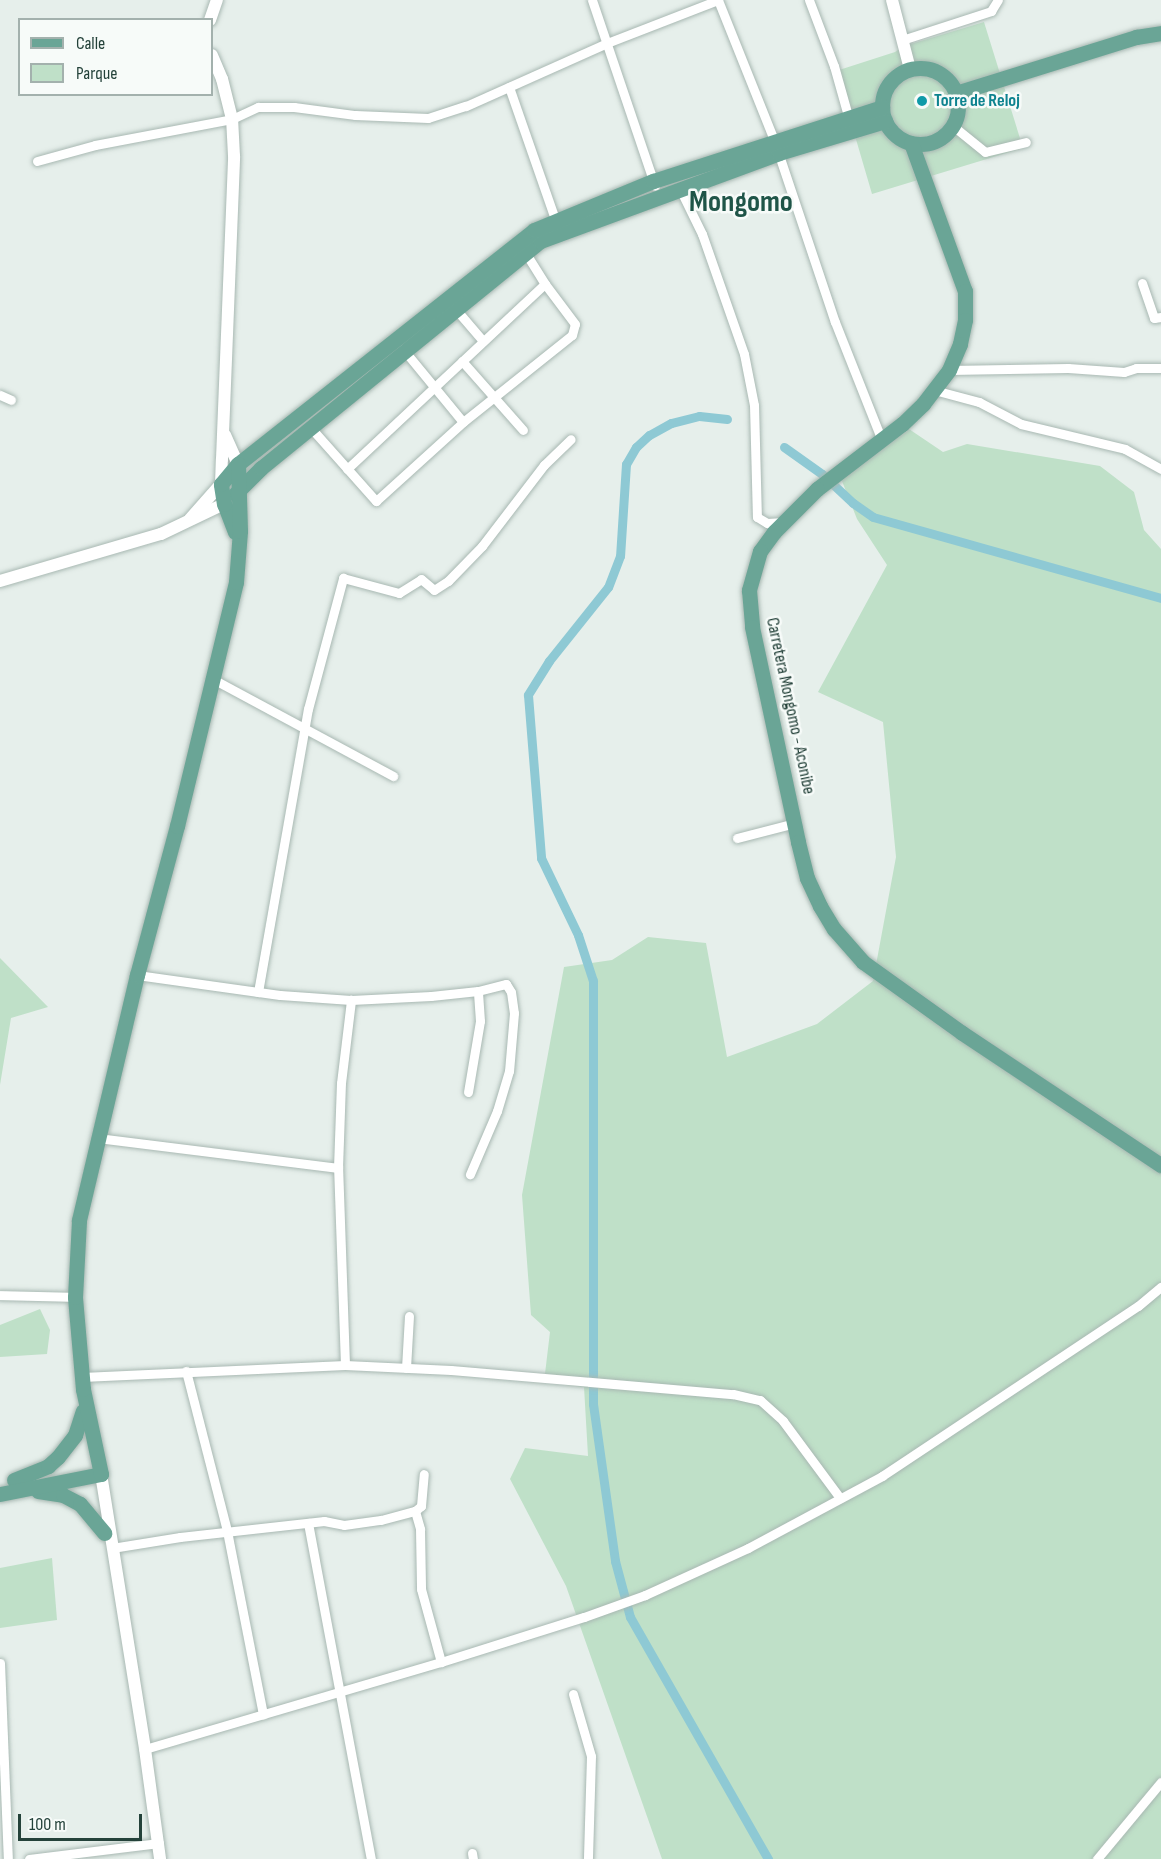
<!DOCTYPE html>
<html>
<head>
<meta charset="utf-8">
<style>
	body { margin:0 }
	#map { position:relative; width:1161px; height:1859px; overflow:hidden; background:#e6efeb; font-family:"Sofia Sans Condensed",sans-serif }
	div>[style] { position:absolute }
	.green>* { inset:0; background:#bfe0c8 }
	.canal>* { height:9px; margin:-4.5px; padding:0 4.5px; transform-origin:4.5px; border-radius:4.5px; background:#8ec9d4 }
	.roads { filter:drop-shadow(0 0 2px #a8b8b2) drop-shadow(0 0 2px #a8b8b2) }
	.minor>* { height:9px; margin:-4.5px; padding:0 4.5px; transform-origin:4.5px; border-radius:4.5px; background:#fff }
	.tertiary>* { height:12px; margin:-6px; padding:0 6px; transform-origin:6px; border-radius:6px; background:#fff }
	.primary>* { height:15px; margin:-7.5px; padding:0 7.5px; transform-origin:7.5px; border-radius:7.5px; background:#6aa596 }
	.primary>.ring { margin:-7.5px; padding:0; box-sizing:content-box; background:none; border:15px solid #6aa596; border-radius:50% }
	.dots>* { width:16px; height:16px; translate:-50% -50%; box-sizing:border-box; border:3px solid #f7fbf9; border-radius:50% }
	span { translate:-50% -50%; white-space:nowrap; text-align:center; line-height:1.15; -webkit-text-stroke:5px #f7fbf9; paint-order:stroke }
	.culture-label { font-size:18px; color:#0d838f; font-weight:700 }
	.left { translate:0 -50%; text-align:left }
	.street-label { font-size:18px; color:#24423a }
	.town-label { font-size:30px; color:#1f5548; font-weight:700 }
	.legend { position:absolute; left:18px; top:18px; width:195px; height:78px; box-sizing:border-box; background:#f7fbf9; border:2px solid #a3b1ad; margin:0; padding:8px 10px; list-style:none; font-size:18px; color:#24423a }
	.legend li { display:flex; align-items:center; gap:12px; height:30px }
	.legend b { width:30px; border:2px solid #a3b1ad }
	.scale { position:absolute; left:18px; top:1814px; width:124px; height:27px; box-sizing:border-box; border:3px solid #24423a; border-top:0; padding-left:8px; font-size:18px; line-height:21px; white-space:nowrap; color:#24423a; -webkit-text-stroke:4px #f7fbf9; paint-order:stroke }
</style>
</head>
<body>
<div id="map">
	<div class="green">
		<div style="clip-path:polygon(984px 22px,1023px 148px,872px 194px,836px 71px,895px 52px,904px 46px)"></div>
		<div style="clip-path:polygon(903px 425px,943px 452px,967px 444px,1100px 466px,1134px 492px,1144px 530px,1161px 549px,1161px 1859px,662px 1859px,566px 1586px,510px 1479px,525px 1448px,588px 1456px,584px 1387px,544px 1382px,550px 1332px,531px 1315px,522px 1195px,564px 967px,612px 960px,648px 937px,706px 943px,727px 1057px,817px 1024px,873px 981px,896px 857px,883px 722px,818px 692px,887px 565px,857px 519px,840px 476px)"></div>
		<div style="clip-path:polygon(0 958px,48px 1007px,11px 1018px,0 1085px)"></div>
		<div style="clip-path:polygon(40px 1309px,50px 1330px,47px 1354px,0 1357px,0 1325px)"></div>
		<div style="clip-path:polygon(52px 1558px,57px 1620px,0 1628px,0 1568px)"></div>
	</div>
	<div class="canal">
		<div style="left:727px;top:419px;width:28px;rotate:-174deg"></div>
		<div style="left:699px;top:416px;width:29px;rotate:166deg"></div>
		<div style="left:671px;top:423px;width:25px;rotate:151deg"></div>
		<div style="left:649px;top:435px;width:18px;rotate:137deg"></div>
		<div style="left:636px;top:447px;width:20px;rotate:120deg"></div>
		<div style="left:626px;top:464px;width:92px;rotate:93.7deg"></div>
		<div style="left:620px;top:556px;width:33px;rotate:111deg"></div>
		<div style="left:608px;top:587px;width:95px;rotate:128.6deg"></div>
		<div style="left:549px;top:661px;width:40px;rotate:122deg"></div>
		<div style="left:528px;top:695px;width:164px;rotate:85.4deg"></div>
		<div style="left:541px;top:858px;width:85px;rotate:64.3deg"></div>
		<div style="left:578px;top:935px;width:48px;rotate:71.9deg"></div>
		<div style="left:593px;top:981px;width:423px;rotate:90deg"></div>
		<div style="left:593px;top:1404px;width:159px;rotate:82deg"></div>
		<div style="left:615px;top:1561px;width:58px;rotate:75deg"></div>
		<div style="left:630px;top:1617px;width:279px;rotate:60.3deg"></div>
		<div style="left:784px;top:447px;width:47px;rotate:35.4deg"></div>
		<div style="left:822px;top:474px;width:42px;rotate:43.1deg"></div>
		<div style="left:853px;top:503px;width:24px;rotate:35deg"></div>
		<div style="left:873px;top:517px;width:299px;rotate:15.7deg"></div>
	</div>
	<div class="roads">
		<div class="minor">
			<div style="left:592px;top:0;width:196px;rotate:71.3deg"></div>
			<div style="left:718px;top:0;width:151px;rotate:68.2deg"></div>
			<div style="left:774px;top:140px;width:192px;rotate:71.5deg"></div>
			<div style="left:835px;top:322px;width:125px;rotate:68.4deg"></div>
			<div style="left:809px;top:0;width:71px;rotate:69.3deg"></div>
			<div style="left:834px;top:66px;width:59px;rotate:74.3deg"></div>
			<div style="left:902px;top:40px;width:94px;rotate:-18deg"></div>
			<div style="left:991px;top:11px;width:13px;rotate:-58deg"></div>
			<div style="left:509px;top:87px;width:146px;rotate:70.8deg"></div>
			<div style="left:953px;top:126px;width:41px;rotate:39.1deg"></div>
			<div style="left:985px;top:152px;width:42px;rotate:-13.7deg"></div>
			<div style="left:37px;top:161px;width:60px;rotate:-15.4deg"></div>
			<div style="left:95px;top:145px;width:139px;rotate:-10.7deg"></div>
			<div style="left:232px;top:119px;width:29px;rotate:-25deg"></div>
			<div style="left:258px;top:107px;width:36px"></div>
			<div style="left:294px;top:107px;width:62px;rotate:7.5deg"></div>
			<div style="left:355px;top:115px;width:73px;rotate:2.4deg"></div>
			<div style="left:428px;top:118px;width:40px;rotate:-18deg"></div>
			<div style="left:466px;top:106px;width:154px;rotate:-24.1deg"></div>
			<div style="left:607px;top:43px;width:119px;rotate:-21.2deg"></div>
			<div style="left:680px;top:189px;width:50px;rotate:63.9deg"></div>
			<div style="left:702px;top:234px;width:127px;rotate:70.7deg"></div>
			<div style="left:744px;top:354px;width:52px;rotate:78.9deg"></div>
			<div style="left:754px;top:405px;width:112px;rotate:88.5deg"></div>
			<div style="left:757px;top:517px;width:12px;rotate:31deg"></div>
			<div style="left:767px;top:523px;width:17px;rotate:-3deg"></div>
			<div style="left:1142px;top:283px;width:37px;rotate:71deg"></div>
			<div style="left:1154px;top:318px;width:7px;rotate:-8deg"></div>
			<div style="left:453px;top:306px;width:46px;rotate:49.4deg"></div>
			<div style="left:403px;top:349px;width:94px;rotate:50.6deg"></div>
			<div style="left:462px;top:361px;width:92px;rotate:48.5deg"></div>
			<div style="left:949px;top:370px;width:119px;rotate:-1deg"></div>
			<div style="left:1068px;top:368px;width:56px;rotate:4.1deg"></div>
			<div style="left:1124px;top:372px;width:13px;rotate:-18deg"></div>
			<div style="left:1136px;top:368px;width:25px"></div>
			<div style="left:934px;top:390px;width:47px;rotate:14.9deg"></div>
			<div style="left:979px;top:402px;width:47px;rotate:27.6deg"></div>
			<div style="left:1021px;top:424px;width:107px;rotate:13.5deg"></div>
			<div style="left:1125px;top:449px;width:41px;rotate:29.1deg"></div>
			<div style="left:0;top:395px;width:12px;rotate:24deg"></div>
			<div style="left:311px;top:428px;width:98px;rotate:48.3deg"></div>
			<div style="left:376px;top:501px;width:118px;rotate:-42.2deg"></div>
			<div style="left:463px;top:422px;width:139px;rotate:-38.6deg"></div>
			<div style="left:572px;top:335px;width:11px;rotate:-75deg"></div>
			<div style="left:575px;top:324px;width:50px;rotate:-126.9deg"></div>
			<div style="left:545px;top:284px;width:40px;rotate:-122deg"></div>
			<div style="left:347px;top:469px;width:271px;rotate:-43.1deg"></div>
			<div style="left:211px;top:678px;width:207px;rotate:28.3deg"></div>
			<div style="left:737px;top:838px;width:60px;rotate:-14.5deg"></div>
			<div style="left:137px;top:975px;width:144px;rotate:8deg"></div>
			<div style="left:280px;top:995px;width:71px;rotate:4deg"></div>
			<div style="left:351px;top:1000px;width:80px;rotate:-2.9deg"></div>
			<div style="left:431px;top:996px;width:47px;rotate:-6.1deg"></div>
			<div style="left:478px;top:991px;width:29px;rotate:-14deg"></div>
			<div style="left:506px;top:984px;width:9px;rotate:58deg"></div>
			<div style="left:511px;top:992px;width:21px;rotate:82deg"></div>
			<div style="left:514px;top:1013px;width:58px;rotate:94.9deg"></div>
			<div style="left:509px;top:1071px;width:42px;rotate:106.7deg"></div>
			<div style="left:497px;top:1111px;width:69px;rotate:113.2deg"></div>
			<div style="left:258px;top:992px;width:287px;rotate:-80deg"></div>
			<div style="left:308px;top:709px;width:136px;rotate:-75deg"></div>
			<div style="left:343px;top:578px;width:58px;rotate:15deg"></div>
			<div style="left:399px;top:593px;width:26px;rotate:-32deg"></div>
			<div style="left:421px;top:579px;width:17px;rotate:40deg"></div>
			<div style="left:434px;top:590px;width:17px;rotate:-33deg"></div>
			<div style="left:448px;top:581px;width:49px;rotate:-45.8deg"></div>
			<div style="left:482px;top:546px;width:102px;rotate:-52.6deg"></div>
			<div style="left:544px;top:465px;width:37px;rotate:-44deg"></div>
			<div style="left:468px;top:1092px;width:72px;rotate:-80.4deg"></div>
			<div style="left:480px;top:1021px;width:30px;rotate:-94deg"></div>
			<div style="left:98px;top:1138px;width:242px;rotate:7.1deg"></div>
			<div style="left:0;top:1295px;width:75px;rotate:1.5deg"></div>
			<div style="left:345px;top:1365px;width:197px;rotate:-92deg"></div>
			<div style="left:338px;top:1168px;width:85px;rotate:-88deg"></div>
			<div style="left:341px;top:1083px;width:84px;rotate:-83.1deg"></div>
			<div style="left:406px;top:1368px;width:52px;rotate:-86.7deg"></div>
			<div style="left:186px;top:1371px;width:165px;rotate:75.6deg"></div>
			<div style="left:227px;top:1531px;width:187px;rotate:78.9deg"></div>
			<div style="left:82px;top:1377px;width:263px;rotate:-2.6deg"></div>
			<div style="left:345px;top:1365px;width:106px;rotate:2.7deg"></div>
			<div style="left:451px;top:1370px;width:283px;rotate:4.9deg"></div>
			<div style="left:733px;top:1394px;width:28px;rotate:13deg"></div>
			<div style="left:760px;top:1400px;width:31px;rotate:42deg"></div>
			<div style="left:783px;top:1421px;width:96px;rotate:53.5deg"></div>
			<div style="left:415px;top:1511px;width:19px;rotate:74deg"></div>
			<div style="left:420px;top:1529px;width:60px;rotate:89deg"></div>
			<div style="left:421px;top:1589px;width:76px;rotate:74.7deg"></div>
			<div style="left:308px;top:1523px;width:342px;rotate:79.4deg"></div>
			<div style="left:112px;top:1548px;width:69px;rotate:-9.2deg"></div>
			<div style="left:180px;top:1537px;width:145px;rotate:-6.3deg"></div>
			<div style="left:324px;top:1521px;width:20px;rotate:11deg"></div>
			<div style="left:344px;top:1525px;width:37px;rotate:-8deg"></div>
			<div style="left:381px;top:1520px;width:35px;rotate:-15deg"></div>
			<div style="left:415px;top:1511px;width:8px;rotate:-40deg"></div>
			<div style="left:421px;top:1506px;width:32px;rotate:-85deg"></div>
			<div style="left:0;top:1663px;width:196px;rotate:87.7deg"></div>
			<div style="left:573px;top:1694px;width:65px;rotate:73.8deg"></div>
			<div style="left:591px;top:1756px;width:103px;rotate:91.7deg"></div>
			<div style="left:145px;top:1749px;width:309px;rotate:-16.4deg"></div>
			<div style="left:441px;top:1662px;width:150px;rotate:-17.5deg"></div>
			<div style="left:584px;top:1617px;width:65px;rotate:-19.8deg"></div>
			<div style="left:645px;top:1595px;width:113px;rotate:-24.5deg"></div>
			<div style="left:748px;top:1548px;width:152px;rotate:-28.2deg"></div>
			<div style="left:882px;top:1476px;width:307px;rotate:-33.6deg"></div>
			<div style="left:1138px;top:1306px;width:30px;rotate:-40deg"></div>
			<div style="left:472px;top:1853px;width:6px;rotate:81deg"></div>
			<div style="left:29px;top:1859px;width:131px;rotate:-7deg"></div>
			<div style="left:1097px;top:1859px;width:100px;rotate:-50.3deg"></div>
		</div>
		<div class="tertiary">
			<div style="left:892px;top:0;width:71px;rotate:75.4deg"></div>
			<div style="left:210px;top:20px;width:21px;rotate:-71deg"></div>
			<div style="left:225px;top:435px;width:32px;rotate:66deg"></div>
			<div style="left:190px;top:519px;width:47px;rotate:-48.5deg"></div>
			<div style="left:221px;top:484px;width:25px;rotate:-88deg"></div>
			<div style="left:222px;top:459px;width:303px;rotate:-87.7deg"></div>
			<div style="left:234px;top:156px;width:37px;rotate:-93deg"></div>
			<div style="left:232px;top:119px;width:41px;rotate:-104deg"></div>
			<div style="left:222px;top:79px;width:26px;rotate:-113deg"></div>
			<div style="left:0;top:581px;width:168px;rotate:-16.3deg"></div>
			<div style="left:161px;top:534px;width:70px;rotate:-25.5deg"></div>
			<div style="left:101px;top:1474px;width:278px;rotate:80.9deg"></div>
			<div style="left:145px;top:1749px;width:111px;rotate:82.2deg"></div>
		</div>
		<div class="primary">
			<div class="ring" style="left:882px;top:68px;width:61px;height:61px"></div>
			<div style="left:956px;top:93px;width:189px;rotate:-17.3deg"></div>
			<div style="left:1136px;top:37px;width:25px;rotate:-9deg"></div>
			<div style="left:911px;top:143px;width:158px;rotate:70deg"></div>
			<div style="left:965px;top:291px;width:29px;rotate:90deg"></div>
			<div style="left:965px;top:320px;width:25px;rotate:102deg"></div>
			<div style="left:960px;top:344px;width:28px;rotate:113deg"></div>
			<div style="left:949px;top:370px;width:43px;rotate:127.4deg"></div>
			<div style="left:923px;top:404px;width:29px;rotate:136deg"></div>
			<div style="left:902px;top:424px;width:107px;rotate:142.6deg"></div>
			<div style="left:817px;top:489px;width:61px;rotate:135deg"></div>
			<div style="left:774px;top:532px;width:24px;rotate:126deg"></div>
			<div style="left:760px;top:551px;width:41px;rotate:105.8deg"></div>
			<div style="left:749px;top:590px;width:37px;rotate:85deg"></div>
			<div style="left:752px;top:627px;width:220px;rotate:77.9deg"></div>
			<div style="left:798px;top:842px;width:37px;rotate:76deg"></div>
			<div style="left:807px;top:878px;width:31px;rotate:65deg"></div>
			<div style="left:820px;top:906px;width:27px;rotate:59deg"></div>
			<div style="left:834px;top:929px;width:44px;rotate:48.7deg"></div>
			<div style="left:863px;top:962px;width:122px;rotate:35.6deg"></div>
			<div style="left:962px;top:1033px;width:239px;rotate:33.6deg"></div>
			<div style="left:235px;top:494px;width:37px;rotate:-45deg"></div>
			<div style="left:261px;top:468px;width:360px;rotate:-39.1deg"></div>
			<div style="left:540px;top:241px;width:255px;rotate:-20.2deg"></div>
			<div style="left:779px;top:153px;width:111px;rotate:-16.8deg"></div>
			<div style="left:235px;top:532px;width:30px;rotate:-111deg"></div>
			<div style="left:224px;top:504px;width:20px;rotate:-99deg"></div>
			<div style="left:221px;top:484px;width:26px;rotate:-50deg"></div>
			<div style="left:238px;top:464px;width:377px;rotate:-38.3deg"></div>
			<div style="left:534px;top:230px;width:129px;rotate:-22.4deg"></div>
			<div style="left:653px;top:181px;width:241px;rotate:-17.9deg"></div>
			<div style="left:14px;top:1480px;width:37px;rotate:-22deg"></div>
			<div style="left:48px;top:1466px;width:13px;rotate:-42deg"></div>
			<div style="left:58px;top:1457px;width:28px;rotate:-52deg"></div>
			<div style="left:75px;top:1435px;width:25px;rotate:-72deg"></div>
			<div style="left:38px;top:1491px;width:25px;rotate:9deg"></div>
			<div style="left:63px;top:1495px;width:19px;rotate:28deg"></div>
			<div style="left:80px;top:1504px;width:38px;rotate:50deg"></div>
			<div style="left:0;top:1494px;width:103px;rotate:-11.2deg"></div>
			<div style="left:101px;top:1474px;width:87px;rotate:-102deg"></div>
			<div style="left:83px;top:1389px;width:92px;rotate:-95deg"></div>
			<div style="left:75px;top:1297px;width:77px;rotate:-87deg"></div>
			<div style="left:79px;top:1220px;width:252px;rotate:-76.7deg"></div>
			<div style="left:137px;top:975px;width:154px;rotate:-75deg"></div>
			<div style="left:177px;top:826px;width:251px;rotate:-76.4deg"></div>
			<div style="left:236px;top:582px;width:51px;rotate:-85.5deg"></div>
			<div style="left:240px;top:531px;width:67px;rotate:-91.7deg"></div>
		</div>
	</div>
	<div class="dots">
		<div style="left:922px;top:101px;background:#0f9aa8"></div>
	</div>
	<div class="culture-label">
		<span class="left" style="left:934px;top:101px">Torre de Reloj</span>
	</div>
	<div class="street-label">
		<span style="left:790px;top:706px;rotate:78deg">Carretera Mongomo - Aconibe</span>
	</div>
	<div class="town-label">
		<span style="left:741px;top:202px">Mongomo</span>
	</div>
	<ul class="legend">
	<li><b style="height:8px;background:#6aa596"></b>Calle</li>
	<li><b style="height:16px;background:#bfe0c8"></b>Parque</li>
	</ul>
	<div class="scale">100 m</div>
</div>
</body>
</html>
